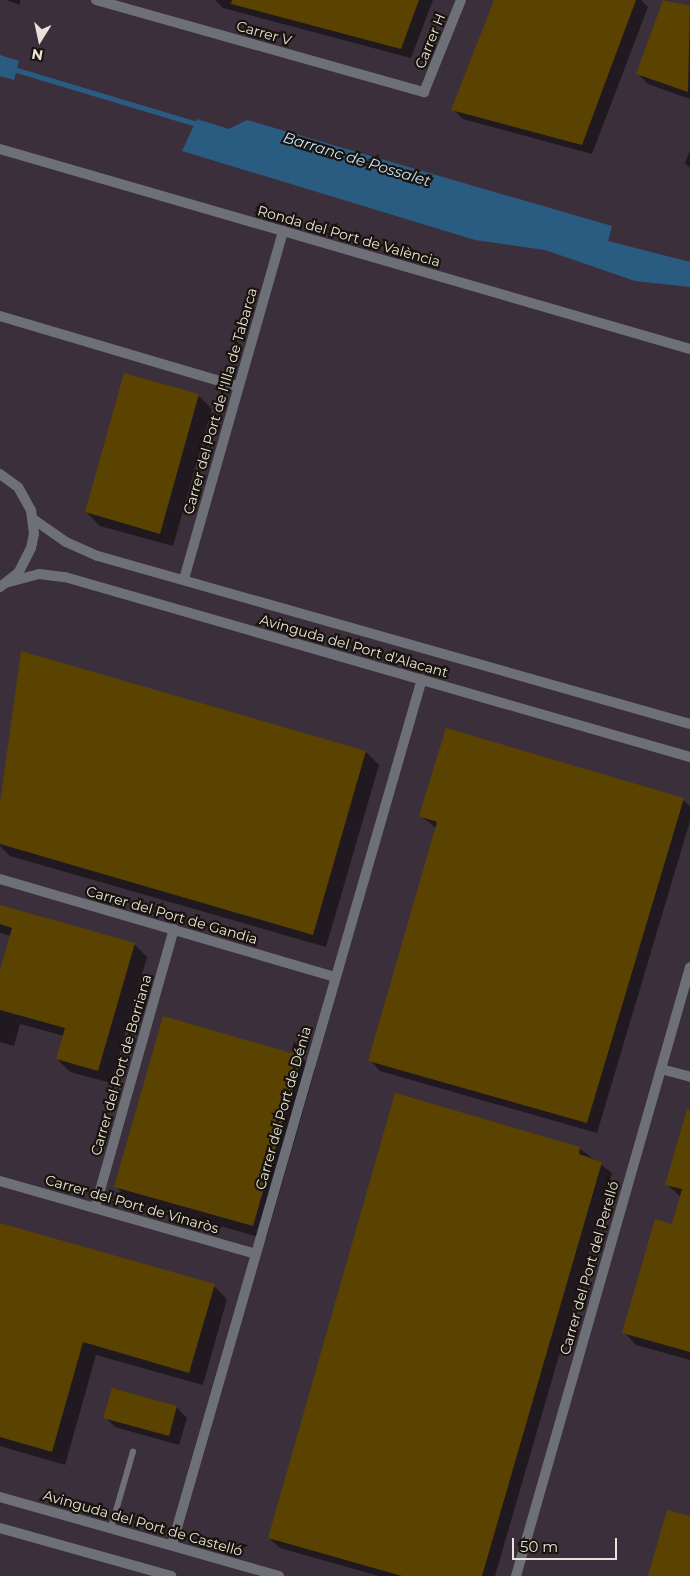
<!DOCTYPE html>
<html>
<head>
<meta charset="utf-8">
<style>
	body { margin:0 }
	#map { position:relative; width:690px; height:1576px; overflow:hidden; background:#332b1b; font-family:Montserrat,sans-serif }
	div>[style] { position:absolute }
	.industrial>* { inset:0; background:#3c2f3c }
	.water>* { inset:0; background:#2a5b80 }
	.shadow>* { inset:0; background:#0007 }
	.stream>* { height:4.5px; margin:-2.25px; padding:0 2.25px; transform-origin:2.25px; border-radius:2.25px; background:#2a5b80 }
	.building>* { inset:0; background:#5a4201 }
	.lane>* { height:5.5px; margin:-2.75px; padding:0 2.75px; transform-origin:2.75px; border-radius:2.75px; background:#6e7078 }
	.street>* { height:10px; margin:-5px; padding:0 5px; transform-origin:5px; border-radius:5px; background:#6e7078 }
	span { translate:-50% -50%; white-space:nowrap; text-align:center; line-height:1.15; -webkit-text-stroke:4.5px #18140d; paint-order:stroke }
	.street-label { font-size:14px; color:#e8e3d9 }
	.water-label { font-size:15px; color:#c6e2fa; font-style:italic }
	.north { position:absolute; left:15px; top:15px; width:50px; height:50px; -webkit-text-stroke:4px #18140d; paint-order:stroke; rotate:190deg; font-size:14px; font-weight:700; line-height:20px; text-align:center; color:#e8e3d9 }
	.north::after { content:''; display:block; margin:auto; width:18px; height:22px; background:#e8e3d9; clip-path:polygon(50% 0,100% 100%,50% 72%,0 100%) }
	.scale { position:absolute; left:512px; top:1538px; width:105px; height:22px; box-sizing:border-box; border:2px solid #e8e3d9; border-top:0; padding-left:6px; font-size:15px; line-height:18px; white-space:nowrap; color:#e8e3d9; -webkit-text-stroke:4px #18140d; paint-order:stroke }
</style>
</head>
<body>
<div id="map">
	<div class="industrial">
		<div style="clip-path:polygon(0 0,690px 0,690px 1576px,0 1576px)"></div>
	</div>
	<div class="water">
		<div style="clip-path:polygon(0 55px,19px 61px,14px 80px,0 76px)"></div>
		<div style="clip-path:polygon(197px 119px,229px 129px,247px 120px,612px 226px,608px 241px,690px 262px,690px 287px,635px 281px,545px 250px,475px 240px,182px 151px)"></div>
	</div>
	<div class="shadow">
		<div style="clip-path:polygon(6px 0,20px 0,20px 5px)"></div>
		<div style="clip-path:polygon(215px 0,433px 0,411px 58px,223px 8px)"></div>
		<div style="clip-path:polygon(496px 0,641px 0,648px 7px,592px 154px,463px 119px,453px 109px)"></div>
		<div style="clip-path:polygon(664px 0,690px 7px,690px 99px,648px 84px,638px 74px)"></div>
		<div style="clip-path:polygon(690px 150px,690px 168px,685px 163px)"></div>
		<div style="clip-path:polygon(198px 395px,212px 409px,173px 546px,100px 526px,86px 512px)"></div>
		<div style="clip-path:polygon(366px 752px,379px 765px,326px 947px,10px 856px,0 846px,0 814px)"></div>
		<div style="clip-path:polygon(683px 800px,690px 806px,690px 821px,597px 1133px,380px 1071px,370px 1060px,436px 828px,421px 816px)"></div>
		<div style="clip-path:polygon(0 906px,134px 944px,147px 957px,111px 1083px,70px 1072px,57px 1059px,64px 1036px,20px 1024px,14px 1046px,0 1042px,0 975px,11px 936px,0 933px)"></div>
		<div style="clip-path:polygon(301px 1057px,315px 1070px,266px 1239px,129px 1200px,116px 1186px)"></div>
		<div style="clip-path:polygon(690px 1125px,690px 1360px,636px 1345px,624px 1332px,673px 1225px,681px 1197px,666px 1184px)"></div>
		<div style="clip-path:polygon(579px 1148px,612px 1173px,495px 1576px,379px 1576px,280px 1548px,269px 1538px)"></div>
		<div style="clip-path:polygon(0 1225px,214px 1286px,227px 1299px,203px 1385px,96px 1355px,65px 1465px,0 1446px)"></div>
		<div style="clip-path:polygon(176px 1407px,187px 1418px,179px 1445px,115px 1427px,105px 1417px)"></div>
	</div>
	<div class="stream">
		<div style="left:17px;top:70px;width:191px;rotate:16.7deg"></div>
	</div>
	<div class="building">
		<div style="clip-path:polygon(232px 0,419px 0,401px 49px,231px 4px)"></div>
		<div style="clip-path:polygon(494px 0,636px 0,582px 145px,451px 110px)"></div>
		<div style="clip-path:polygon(663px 0,690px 6px,688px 92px,636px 74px)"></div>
		<div style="clip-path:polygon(124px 373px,199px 394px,160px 534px,85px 512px)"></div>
		<div style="clip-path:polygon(21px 651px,366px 751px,313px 935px,0 844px,0 804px)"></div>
		<div style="clip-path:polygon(446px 728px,684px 798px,587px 1123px,368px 1061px,437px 822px,419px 816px)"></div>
		<div style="clip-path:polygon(0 905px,135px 943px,98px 1071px,56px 1059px,65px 1028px,0 1010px,0 970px,12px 928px,0 924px)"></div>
		<div style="clip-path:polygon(163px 1016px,302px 1056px,253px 1226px,114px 1187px)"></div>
		<div style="clip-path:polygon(395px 1093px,580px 1147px,579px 1154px,602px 1162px,482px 1576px,402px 1576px,268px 1538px)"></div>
		<div style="clip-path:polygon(687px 1109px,690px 1110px,690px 1352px,622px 1333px,655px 1219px,672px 1224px,682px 1189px,665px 1185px)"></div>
		<div style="clip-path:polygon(0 1223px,215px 1284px,189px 1373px,83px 1342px,52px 1452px,0 1437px)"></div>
		<div style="clip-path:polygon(112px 1388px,177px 1406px,169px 1436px,103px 1418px)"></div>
		<div style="clip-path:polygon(667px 1510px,690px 1516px,690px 1576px,648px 1576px)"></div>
	</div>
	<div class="lane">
		<div style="left:111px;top:1528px;width:79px;rotate:-73.9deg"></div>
	</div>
	<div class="street">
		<div style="left:96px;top:0;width:341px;rotate:15.7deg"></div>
		<div style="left:424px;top:92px;width:99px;rotate:-68.1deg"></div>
		<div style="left:0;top:149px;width:718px;rotate:16.16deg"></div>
		<div style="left:0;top:316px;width:247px;rotate:16.5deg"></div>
		<div style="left:0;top:474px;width:22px;rotate:36deg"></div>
		<div style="left:18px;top:487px;width:26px;rotate:61deg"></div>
		<div style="left:31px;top:510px;width:24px;rotate:83deg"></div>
		<div style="left:34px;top:534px;width:14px;rotate:102deg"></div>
		<div style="left:31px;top:548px;width:28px;rotate:117deg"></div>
		<div style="left:18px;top:573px;width:23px;rotate:142deg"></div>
		<div style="left:33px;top:519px;width:40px;rotate:34.9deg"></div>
		<div style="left:66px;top:542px;width:35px;rotate:24deg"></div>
		<div style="left:98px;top:556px;width:615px;rotate:15.84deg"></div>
		<div style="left:184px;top:579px;width:362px;rotate:-74.1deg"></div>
		<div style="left:9px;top:582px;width:31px;rotate:-15deg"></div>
		<div style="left:39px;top:574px;width:26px;rotate:7deg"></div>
		<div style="left:65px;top:577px;width:650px;rotate:16.07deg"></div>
		<div style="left:0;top:879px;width:349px;rotate:16.3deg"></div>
		<div style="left:661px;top:1069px;width:30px;rotate:15deg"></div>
		<div style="left:0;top:1181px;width:266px;rotate:15.9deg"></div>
		<div style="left:95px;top:1208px;width:290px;rotate:-74.2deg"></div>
		<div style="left:0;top:1497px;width:290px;rotate:15.8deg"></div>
		<div style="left:0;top:1528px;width:178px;rotate:15.7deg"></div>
		<div style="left:172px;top:1545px;width:901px;rotate:-73.9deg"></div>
		<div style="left:516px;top:1576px;width:633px;rotate:-74.05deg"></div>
	</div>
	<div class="street-label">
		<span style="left:264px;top:33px;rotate:16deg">Carrer V</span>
		<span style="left:430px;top:41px;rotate:-68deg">Carrer H</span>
		<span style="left:349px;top:236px;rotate:16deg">Ronda del Port de València</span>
		<span style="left:220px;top:401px;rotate:-74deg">Carrer del Port de l'Illa de Tabarca</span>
		<span style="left:354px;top:646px;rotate:16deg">Avinguda del Port d'Alacant</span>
		<span style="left:172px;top:915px;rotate:16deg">Carrer del Port de Gandia</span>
		<span style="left:121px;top:1065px;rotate:-74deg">Carrer del Port de Borriana</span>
		<span style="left:283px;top:1108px;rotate:-74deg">Carrer del Port de Dénia</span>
		<span style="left:132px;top:1204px;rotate:16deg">Carrer del Port de Vinaròs</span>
		<span style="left:589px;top:1268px;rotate:-74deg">Carrer del Port del Perelló</span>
		<span style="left:143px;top:1523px;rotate:16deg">Avinguda del Port de Castelló</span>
	</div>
	<div class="water-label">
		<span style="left:357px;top:159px;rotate:17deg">Barranc de Possalet</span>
	</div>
	<div class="north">N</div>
	<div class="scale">50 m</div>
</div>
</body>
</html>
